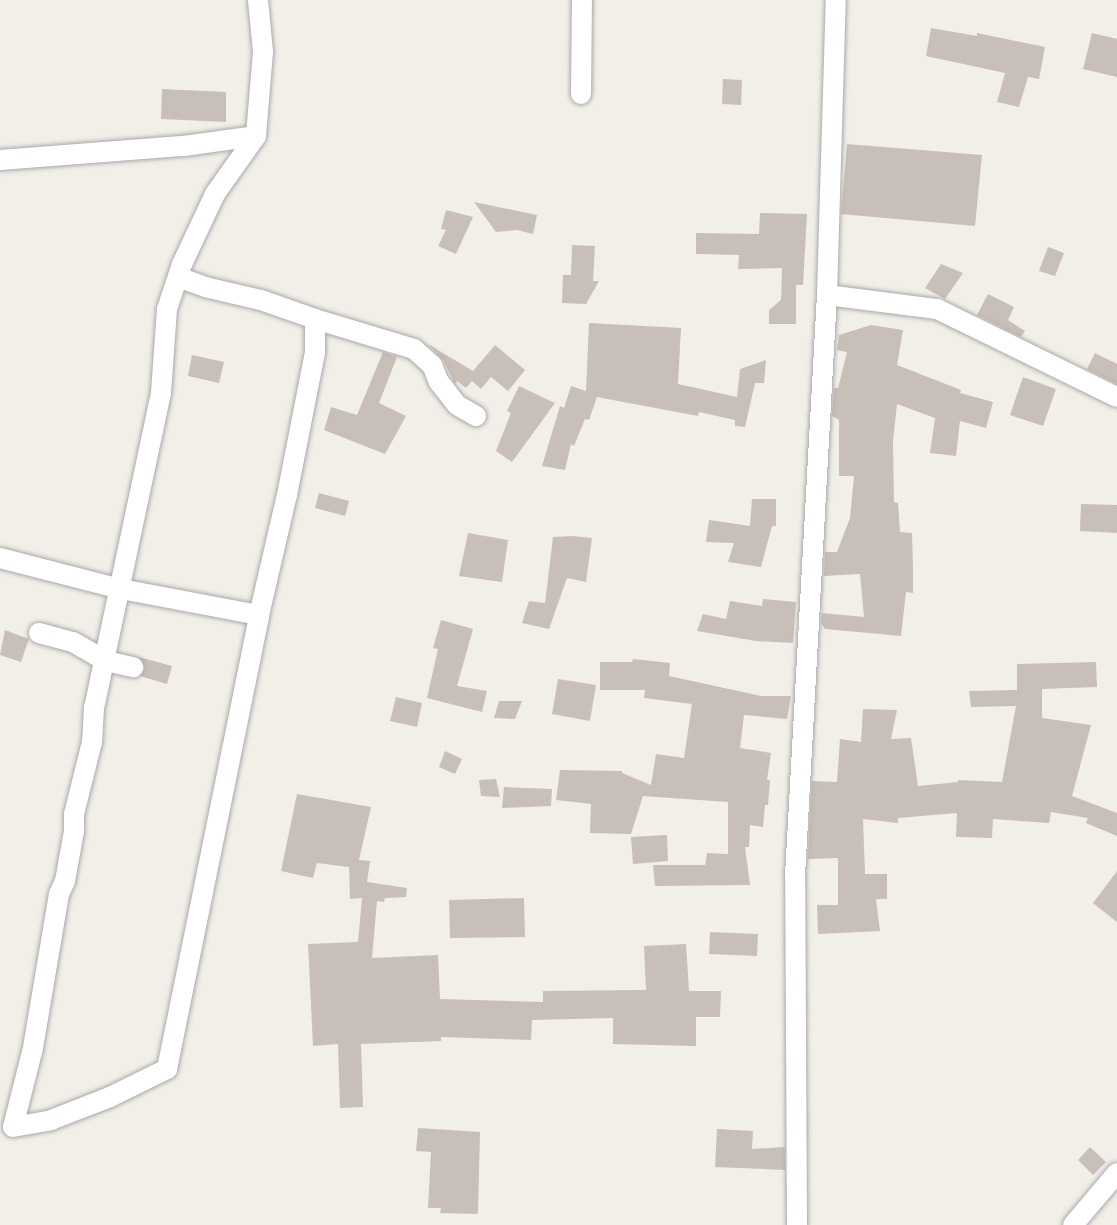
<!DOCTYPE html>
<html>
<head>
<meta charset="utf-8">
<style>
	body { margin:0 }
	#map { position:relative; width:1117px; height:1225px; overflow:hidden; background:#f2efe9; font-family:"Exo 2",sans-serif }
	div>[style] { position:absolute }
	.building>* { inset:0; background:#c7bfb8 }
	.roads { filter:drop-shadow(0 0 2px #a9a9a9) drop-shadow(0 0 2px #a9a9a9) }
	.street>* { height:20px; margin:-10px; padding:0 10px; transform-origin:10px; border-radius:10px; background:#fff }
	span { translate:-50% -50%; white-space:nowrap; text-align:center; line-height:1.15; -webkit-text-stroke:4.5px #fff; paint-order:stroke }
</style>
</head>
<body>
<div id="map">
	<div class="building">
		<div style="clip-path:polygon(931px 28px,977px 36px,977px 33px,1045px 47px,1039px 79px,1028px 77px,1019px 107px,997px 102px,1005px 73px,926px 56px)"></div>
		<div style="clip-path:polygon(1092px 33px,1117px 39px,1117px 77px,1083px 69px)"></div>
		<div style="clip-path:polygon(723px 79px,742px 80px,741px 105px,722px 104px)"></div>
		<div style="clip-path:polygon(162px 89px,226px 92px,226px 122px,161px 119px)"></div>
		<div style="clip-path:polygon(847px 144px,982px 155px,975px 226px,841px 214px)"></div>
		<div style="clip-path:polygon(474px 202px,537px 215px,533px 234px,517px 230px,496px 232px)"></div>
		<div style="clip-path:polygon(446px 210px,473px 217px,456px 254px,438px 246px,446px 230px,441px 229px)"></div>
		<div style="clip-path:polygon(760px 213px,807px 214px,803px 285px,796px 285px,796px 324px,769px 324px,769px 310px,781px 300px,782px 268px,738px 269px,739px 255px,696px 254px,696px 233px,759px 234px)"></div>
		<div style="clip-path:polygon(572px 245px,595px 246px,593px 281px,599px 281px,586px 304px,562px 303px,563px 275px,571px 275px)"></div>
		<div style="clip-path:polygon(1048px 247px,1064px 253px,1055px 276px,1039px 271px)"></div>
		<div style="clip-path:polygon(941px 264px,963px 273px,945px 299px,925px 288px)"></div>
		<div style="clip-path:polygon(988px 294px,1014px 307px,1008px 320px,1025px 331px,1021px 337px,977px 315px)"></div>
		<div style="clip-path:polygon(589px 323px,681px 328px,678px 384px,737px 397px,740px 369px,766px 360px,764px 383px,755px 383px,745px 427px,735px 426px,735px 420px,699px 412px,698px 416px,597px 397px,589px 420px,585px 419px,574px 446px,571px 444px,565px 470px,542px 466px,560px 406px,564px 408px,571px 386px,586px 391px)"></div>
		<div style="clip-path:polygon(871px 325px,903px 330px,897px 365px,961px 390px,960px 393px,993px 402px,986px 428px,960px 421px,956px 456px,930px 453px,935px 418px,897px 404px,893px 441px,894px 502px,898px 503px,900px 532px,912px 533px,913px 568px,913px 593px,906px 592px,901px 636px,825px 629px,821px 623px,822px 613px,864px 617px,860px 574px,824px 576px,825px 552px,837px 552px,850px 518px,854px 476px,839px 476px,839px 420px,832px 416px,834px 388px,838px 388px,847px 352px,837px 350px,839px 335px)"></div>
		<div style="clip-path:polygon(428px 344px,473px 371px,495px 345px,525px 370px,508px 391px,491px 377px,481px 389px,472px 381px,466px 388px,457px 381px,455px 384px,443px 360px)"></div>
		<div style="clip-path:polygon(383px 352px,397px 357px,379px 403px,406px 416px,385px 454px,324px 430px,331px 407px,357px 415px)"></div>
		<div style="clip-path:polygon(1095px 353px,1117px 364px,1117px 384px,1087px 369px)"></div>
		<div style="clip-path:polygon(192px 355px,224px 362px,219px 383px,188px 376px)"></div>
		<div style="clip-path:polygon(1023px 377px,1056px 389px,1043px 426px,1010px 415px)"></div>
		<div style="clip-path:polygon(519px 386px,555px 403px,512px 462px,496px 451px,511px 413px,507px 411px)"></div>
		<div style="clip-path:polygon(319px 493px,349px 501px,345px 516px,315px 508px)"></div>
		<div style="clip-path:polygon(752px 499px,776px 499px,776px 526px,772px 526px,761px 567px,728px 562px,734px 543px,706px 542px,709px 520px,750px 526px)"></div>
		<div style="clip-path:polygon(1081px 504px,1117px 505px,1117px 533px,1080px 531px)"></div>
		<div style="clip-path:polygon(468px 533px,508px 540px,502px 582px,459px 576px)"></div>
		<div style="clip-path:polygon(572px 536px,592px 538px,586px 582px,567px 578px,549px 629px,522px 623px,529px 601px,545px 603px,553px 537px)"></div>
		<div style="clip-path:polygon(763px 599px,796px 602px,793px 643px,756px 641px,697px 631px,703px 614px,726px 619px,730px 601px,762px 606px)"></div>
		<div style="clip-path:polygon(441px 620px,473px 629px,457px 686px,487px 691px,482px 712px,427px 698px,438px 649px,433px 648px)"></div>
		<div style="clip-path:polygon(5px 630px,29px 639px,21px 662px,0 655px)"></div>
		<div style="clip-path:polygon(139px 657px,172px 666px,167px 684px,140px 676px,145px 669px)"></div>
		<div style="clip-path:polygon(633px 659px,670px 663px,669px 676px,761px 696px,791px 696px,787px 719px,744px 715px,740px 748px,771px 753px,767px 780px,770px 780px,768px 805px,765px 805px,763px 827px,750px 825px,749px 847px,745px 847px,750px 885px,655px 886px,653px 865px,705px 865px,707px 853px,728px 854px,728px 802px,643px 796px,631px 834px,590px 833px,591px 804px,556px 800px,560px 770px,622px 771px,622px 773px,651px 785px,656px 754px,684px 758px,692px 704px,644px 698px,645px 690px,600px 690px,600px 662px,632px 662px)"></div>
		<div style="clip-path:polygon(1096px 662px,1097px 687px,1042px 689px,1042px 718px,1091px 725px,1072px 796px,1117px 813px,1117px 836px,1086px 823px,1088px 818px,1051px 812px,1049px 823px,993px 819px,992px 838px,956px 837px,957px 813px,898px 818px,898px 823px,863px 819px,865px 874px,887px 874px,887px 899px,876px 899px,880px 931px,818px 934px,817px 905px,838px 905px,838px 858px,808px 859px,812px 781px,837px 782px,840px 739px,861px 742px,863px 709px,897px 710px,891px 739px,911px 738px,918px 786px,958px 782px,958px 780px,1002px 782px,1016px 706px,971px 707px,969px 691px,1017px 690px,1017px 664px)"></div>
		<div style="clip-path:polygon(558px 679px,596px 685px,590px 721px,552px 714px)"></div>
		<div style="clip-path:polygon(396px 697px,422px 703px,417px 727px,390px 721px)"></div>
		<div style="clip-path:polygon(499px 701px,522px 701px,515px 719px,494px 718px)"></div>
		<div style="clip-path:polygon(445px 751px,462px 759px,455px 774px,439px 767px)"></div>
		<div style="clip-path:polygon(496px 779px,500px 797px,481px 796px,479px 780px)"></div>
		<div style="clip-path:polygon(504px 787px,552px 789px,551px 806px,502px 808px)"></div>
		<div style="clip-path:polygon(297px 794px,371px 807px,359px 860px,370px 861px,367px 882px,407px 888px,406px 897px,385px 898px,384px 902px,377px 901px,372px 958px,438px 955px,440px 999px,543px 1002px,543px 991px,646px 990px,644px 946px,686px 944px,689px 991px,721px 991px,720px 1017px,696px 1017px,696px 1046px,613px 1044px,613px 1018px,532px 1020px,531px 1040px,441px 1037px,441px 1041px,361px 1044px,363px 1107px,340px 1108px,338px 1044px,313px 1046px,308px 944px,358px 942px,362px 898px,350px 899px,349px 867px,317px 863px,313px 878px,281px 871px)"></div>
		<div style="clip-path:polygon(667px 835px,668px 861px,633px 864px,631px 837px)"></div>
		<div style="clip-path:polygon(1117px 871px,1117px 922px,1093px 903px)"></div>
		<div style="clip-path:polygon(524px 898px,525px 937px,450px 938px,449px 900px)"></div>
		<div style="clip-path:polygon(710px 932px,758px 934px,757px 956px,709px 954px)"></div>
		<div style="clip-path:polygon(418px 1128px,480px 1132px,478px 1214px,440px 1213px,441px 1208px,428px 1208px,431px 1152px,416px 1151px)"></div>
		<div style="clip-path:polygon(717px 1129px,753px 1131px,752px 1149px,785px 1147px,785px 1170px,715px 1167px)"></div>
		<div style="clip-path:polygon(1090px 1147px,1106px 1162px,1093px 1175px,1078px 1160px)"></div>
	</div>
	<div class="roads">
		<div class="street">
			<div style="left:258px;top:0;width:52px;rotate:84.5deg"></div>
			<div style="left:263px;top:52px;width:84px;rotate:94.8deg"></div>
			<div style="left:256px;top:136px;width:71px;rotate:125.3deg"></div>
			<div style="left:215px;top:194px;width:77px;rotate:115.2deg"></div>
			<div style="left:182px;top:264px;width:47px;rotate:108.4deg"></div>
			<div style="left:167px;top:309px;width:84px;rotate:94.1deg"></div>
			<div style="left:161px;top:393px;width:321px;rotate:102deg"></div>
			<div style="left:94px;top:707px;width:35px;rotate:93deg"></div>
			<div style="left:92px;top:742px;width:74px;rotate:104deg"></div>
			<div style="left:74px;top:814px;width:17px;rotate:90deg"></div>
			<div style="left:74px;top:831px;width:51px;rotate:100.2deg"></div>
			<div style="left:65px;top:881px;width:14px;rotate:115deg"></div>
			<div style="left:59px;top:894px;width:156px;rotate:99.6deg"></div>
			<div style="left:33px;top:1048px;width:81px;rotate:104.2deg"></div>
			<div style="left:13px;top:1127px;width:39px;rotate:-10deg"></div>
			<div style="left:51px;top:1120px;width:63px;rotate:-21.3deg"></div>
			<div style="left:110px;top:1097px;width:64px;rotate:-26.2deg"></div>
			<div style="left:167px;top:1069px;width:463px;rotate:-78.5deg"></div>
			<div style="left:259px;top:615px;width:123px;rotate:-76.9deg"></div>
			<div style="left:287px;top:495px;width:146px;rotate:-78.9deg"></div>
			<div style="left:315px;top:352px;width:33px;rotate:-90deg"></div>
			<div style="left:581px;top:94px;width:94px;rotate:-89.4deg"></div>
			<div style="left:0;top:160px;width:185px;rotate:-4.4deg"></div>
			<div style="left:184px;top:146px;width:73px;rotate:-7.9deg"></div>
			<div style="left:178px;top:277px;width:29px;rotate:20deg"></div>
			<div style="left:205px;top:287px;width:57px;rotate:13.1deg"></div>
			<div style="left:261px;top:300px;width:57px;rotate:19.4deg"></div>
			<div style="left:315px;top:319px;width:103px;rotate:16.9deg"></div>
			<div style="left:414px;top:349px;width:24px;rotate:42deg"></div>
			<div style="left:432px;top:365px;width:18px;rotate:68deg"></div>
			<div style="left:439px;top:382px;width:29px;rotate:52deg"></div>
			<div style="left:457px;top:405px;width:22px;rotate:30deg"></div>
			<div style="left:827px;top:295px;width:111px;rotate:7.3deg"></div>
			<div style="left:937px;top:309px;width:200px;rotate:26.1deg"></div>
			<div style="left:0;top:558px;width:125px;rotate:14.4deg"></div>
			<div style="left:121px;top:589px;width:140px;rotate:10.7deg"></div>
			<div style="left:39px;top:633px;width:35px;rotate:15deg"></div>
			<div style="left:73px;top:642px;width:38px;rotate:30deg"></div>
			<div style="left:106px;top:661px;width:28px;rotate:13deg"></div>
			<div style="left:797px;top:1225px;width:349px;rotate:-90.3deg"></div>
			<div style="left:795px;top:876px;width:582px;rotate:-86.85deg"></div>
			<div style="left:827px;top:295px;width:295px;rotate:-88.3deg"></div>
			<div style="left:1073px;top:1225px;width:68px;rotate:-49.8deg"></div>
		</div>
	</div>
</div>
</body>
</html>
